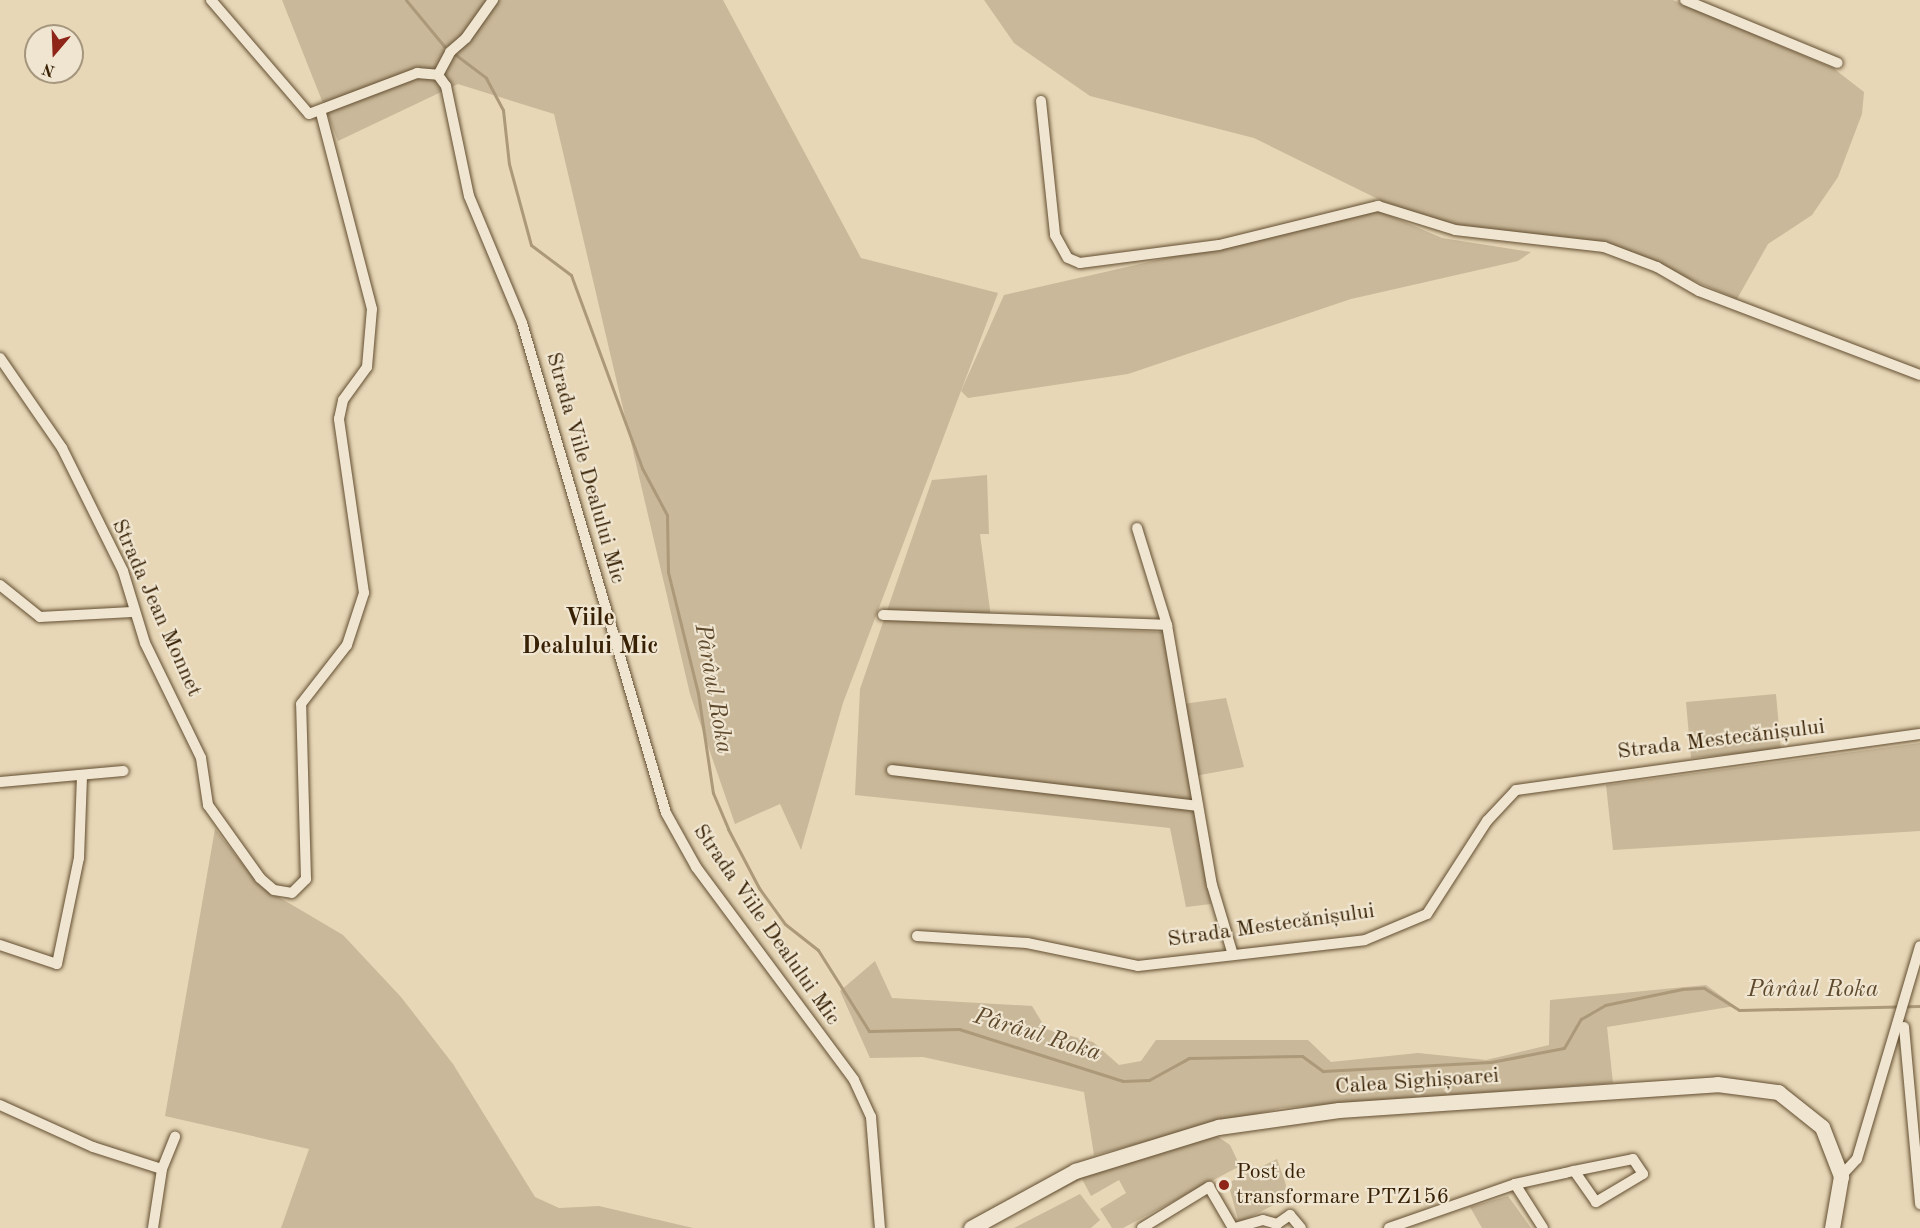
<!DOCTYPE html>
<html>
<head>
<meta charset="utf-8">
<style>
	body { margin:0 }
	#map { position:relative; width:1920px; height:1228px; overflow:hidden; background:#e7d7b7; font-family:"Old Standard TT",serif }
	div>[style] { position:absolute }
	.green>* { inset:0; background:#c9b899 }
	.stream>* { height:3px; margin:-1.5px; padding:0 1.5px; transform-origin:1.5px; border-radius:1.5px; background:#ab997a }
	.roads { filter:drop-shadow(0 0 2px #634e31) drop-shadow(0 0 2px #634e31) }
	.minor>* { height:10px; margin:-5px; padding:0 5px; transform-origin:5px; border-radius:5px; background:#efe5d0 }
	.secondary>* { height:15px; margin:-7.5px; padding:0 7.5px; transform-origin:7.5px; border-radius:7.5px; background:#efe5d0 }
	.dots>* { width:16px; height:16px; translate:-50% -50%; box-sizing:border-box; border:3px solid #efe5d0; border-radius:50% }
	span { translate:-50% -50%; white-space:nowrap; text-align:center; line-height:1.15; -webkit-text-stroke:4.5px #efe5d0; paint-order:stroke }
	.street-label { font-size:22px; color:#372004 }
	.poi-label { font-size:22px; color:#372004 }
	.left { translate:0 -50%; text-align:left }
	.neighbourhood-label { font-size:24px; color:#372004; font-weight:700 }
	.water-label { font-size:24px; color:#604a2d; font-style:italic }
	.north { position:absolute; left:24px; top:24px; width:60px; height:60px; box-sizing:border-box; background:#efe5d0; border:2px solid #a5967e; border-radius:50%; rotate:199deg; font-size:16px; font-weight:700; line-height:24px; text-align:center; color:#372004 }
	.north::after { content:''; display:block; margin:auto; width:21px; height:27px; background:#8f2418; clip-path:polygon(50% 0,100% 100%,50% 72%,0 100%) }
</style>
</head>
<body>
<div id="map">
	<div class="green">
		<div style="clip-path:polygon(282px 0,723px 0,861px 258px,998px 293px,843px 703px,801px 850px,780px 804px,735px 824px,690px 694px,554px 114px,458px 84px,338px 141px)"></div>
		<div style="clip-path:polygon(984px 0,1673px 0,1833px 68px,1864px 92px,1862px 114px,1838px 177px,1812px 215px,1768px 244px,1737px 299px,1638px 257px,1448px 224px,1384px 202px,1254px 138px,1090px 96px,1014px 43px)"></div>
		<div style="clip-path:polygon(1377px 210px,1442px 238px,1531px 252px,1518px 261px,1351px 299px,1128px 374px,968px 398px,961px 391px,1004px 295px)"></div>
		<div style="clip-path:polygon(987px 475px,989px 534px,980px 534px,992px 625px,1164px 632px,1176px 705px,1226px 698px,1244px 767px,1189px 777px,1211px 904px,1186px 907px,1170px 828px,855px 795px,860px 689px,932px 480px)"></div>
		<div style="clip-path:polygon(1776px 694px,1781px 750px,1691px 758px,1686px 702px)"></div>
		<div style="clip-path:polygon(1920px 743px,1920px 831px,1613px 850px,1606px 785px)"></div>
		<div style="clip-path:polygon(215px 829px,260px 886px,343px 935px,401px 997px,453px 1064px,535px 1197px,559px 1208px,599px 1206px,693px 1228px,281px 1228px,309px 1149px,165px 1116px)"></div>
		<div style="clip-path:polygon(875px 961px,892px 998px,1032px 1006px,1046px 1029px,1093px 1042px,1119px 1065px,1141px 1061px,1156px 1040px,1308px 1040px,1331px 1062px,1418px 1053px,1486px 1060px,1549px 1045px,1550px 1000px,1706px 985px,1735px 1006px,1607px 1027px,1613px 1083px,1281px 1108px,1094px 1155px,1084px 1092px,923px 1057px,870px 1058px,840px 991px)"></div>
		<div style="clip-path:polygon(1217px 1136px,1230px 1145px,1240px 1166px,1123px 1228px,1112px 1228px,1100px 1209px,1126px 1193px,1119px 1180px,1091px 1196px,1082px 1179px,984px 1228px,1080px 1177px)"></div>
		<div style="clip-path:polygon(1277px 1159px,1286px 1185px,1283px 1200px,1239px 1223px,1228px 1183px)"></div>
		<div style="clip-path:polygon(1080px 1194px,1100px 1220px,1091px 1228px,1014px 1228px)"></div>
		<div style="clip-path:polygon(1508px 1196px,1531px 1228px,1482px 1228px,1470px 1207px)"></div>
	</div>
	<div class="stream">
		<div style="left:406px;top:0;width:60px;rotate:50.4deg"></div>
		<div style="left:456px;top:55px;width:38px;rotate:37deg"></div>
		<div style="left:486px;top:78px;width:36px;rotate:62deg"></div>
		<div style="left:503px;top:110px;width:54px;rotate:83.7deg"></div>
		<div style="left:509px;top:164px;width:84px;rotate:74.8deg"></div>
		<div style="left:531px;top:245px;width:50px;rotate:36.9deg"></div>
		<div style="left:571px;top:275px;width:206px;rotate:69.8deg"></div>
		<div style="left:642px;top:468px;width:53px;rotate:62deg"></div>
		<div style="left:667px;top:515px;width:57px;rotate:89deg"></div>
		<div style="left:668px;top:572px;width:125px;rotate:76.1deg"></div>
		<div style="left:698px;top:693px;width:101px;rotate:81.5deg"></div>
		<div style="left:713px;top:793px;width:39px;rotate:67deg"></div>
		<div style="left:728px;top:829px;width:67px;rotate:62.3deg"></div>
		<div style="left:759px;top:888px;width:44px;rotate:54.2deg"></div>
		<div style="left:785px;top:924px;width:42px;rotate:38.2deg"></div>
		<div style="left:818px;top:950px;width:96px;rotate:57.8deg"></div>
		<div style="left:869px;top:1031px;width:90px;rotate:-1.3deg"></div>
		<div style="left:959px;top:1029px;width:172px;rotate:17.6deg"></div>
		<div style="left:1123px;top:1081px;width:26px;rotate:-2deg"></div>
		<div style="left:1149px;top:1080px;width:46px;rotate:-28.8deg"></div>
		<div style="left:1189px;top:1058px;width:113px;rotate:-1deg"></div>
		<div style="left:1302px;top:1056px;width:26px;rotate:36deg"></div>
		<div style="left:1323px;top:1071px;width:168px;rotate:-3.1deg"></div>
		<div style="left:1491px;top:1062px;width:74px;rotate:-10.9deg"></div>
		<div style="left:1564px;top:1048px;width:34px;rotate:-60deg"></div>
		<div style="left:1581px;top:1019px;width:28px;rotate:-30deg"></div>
		<div style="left:1605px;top:1005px;width:79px;rotate:-11.7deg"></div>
		<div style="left:1682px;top:989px;width:22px;rotate:-3deg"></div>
		<div style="left:1704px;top:988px;width:41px;rotate:32.2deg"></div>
		<div style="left:1739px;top:1010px;width:181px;rotate:-1.3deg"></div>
	</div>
	<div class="roads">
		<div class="minor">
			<div style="left:211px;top:0;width:150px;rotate:49.3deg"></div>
			<div style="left:309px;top:114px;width:116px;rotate:-20.8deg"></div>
			<div style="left:417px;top:73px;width:21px;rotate:5deg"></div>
			<div style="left:438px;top:75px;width:14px;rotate:54deg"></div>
			<div style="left:446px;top:86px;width:112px;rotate:78.2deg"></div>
			<div style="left:469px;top:196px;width:138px;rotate:67.3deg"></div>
			<div style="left:522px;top:323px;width:511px;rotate:73.62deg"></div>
			<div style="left:666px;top:813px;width:62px;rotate:60.9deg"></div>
			<div style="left:696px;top:867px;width:265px;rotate:53.4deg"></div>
			<div style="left:854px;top:1080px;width:41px;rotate:65.3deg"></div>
			<div style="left:871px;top:1117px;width:111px;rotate:85.4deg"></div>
			<div style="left:1685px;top:0;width:165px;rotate:22.4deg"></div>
			<div style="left:438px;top:75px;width:26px;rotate:-62deg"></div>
			<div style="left:450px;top:52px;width:21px;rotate:-41deg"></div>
			<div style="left:466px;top:38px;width:47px;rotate:-54.6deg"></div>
			<div style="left:1041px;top:101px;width:135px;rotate:84deg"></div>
			<div style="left:1055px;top:235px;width:26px;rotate:61deg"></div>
			<div style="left:1068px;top:258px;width:13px;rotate:23deg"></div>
			<div style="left:1080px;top:263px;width:140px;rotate:-7.4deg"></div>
			<div style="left:1219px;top:245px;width:164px;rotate:-13.8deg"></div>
			<div style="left:1378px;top:206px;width:81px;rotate:17.3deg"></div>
			<div style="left:1455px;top:230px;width:150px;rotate:6.5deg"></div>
			<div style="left:1604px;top:247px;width:57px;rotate:20.7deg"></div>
			<div style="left:1657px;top:267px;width:48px;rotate:29.7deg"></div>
			<div style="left:1699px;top:291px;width:236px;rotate:20.8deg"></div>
			<div style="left:0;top:358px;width:109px;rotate:55.4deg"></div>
			<div style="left:62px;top:448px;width:137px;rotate:63.6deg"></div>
			<div style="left:123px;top:571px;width:75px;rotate:73deg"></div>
			<div style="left:145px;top:643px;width:128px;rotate:64deg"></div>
			<div style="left:201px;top:758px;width:48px;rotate:81.5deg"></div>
			<div style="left:208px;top:805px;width:90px;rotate:54.5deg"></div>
			<div style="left:260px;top:878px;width:18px;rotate:41deg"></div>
			<div style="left:274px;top:890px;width:18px;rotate:9deg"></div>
			<div style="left:292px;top:893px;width:20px;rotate:-45deg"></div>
			<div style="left:306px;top:879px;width:175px;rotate:-91.6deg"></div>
			<div style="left:301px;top:704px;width:75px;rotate:-52.1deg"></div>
			<div style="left:347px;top:645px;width:55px;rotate:-71.9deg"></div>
			<div style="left:364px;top:593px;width:176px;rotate:-98.2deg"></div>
			<div style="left:339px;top:419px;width:19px;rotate:-78deg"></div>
			<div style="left:343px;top:400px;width:41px;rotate:-54deg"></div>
			<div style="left:367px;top:367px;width:58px;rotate:-85.1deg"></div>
			<div style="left:372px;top:309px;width:203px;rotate:-104.6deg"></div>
			<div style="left:1137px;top:528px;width:102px;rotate:72.8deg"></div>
			<div style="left:1167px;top:625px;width:264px;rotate:80.2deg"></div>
			<div style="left:1212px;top:885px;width:73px;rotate:73.3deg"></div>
			<div style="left:0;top:585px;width:51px;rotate:38.7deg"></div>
			<div style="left:40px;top:617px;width:92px;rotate:-3.1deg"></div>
			<div style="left:883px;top:615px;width:284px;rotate:2deg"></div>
			<div style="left:892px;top:770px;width:308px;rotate:6.7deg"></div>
			<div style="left:0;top:782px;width:124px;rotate:-5.1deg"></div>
			<div style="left:917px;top:936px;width:110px;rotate:3.6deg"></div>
			<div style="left:1027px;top:943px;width:113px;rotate:11.7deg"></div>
			<div style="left:1138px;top:966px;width:228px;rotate:-6.5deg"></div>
			<div style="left:1365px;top:940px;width:67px;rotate:-22.8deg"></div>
			<div style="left:1427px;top:914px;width:111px;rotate:-57.2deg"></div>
			<div style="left:1487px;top:821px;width:42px;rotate:-46.9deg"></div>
			<div style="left:1516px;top:790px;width:408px;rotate:-7.9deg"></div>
			<div style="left:0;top:945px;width:60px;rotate:18.4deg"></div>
			<div style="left:57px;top:964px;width:108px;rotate:-78.3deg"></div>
			<div style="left:79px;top:858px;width:82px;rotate:-87.9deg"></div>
			<div style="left:1904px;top:1027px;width:178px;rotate:84.8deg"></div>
			<div style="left:0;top:1105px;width:102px;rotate:24.3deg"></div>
			<div style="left:93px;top:1147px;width:72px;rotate:17.7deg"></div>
			<div style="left:1841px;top:1176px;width:23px;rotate:-47deg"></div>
			<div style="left:1857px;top:1159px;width:222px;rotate:-73.5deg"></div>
			<div style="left:1515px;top:1184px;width:51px;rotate:-12.4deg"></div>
			<div style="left:1565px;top:1173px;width:9px;rotate:-13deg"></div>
			<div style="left:1574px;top:1171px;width:60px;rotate:-11.5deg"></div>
			<div style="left:1633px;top:1159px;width:18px;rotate:56deg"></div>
			<div style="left:1643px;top:1174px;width:55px;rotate:149.2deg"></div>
			<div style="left:1596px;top:1202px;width:38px;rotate:-125deg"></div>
			<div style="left:1277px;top:1224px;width:16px;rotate:-35deg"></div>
			<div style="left:1290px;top:1215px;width:17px;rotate:50deg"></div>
			<div style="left:153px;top:1228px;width:60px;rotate:-81.3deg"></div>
			<div style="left:162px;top:1169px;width:35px;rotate:-68deg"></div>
			<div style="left:1142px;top:1228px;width:79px;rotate:-31.5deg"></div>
			<div style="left:1209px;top:1187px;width:48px;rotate:59.7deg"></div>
			<div style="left:1235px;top:1228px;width:29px;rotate:-16deg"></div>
			<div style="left:1263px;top:1220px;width:15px;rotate:16deg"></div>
			<div style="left:1389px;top:1228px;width:133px;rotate:-19.2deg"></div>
			<div style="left:1515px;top:1184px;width:52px;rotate:57.5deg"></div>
		</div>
		<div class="secondary">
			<div style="left:971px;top:1228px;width:119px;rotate:-28.7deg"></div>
			<div style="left:1075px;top:1171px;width:150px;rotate:-17.1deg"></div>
			<div style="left:1218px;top:1127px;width:122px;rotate:-8deg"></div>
			<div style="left:1339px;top:1110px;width:379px;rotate:-3.9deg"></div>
			<div style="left:1717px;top:1084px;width:62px;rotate:7.5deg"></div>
			<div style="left:1778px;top:1092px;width:56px;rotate:38.5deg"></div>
			<div style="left:1822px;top:1127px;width:53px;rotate:68.8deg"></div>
			<div style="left:1841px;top:1176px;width:53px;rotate:99.8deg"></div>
		</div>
	</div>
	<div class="dots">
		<div style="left:1224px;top:1185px;background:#8f2418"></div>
	</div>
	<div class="street-label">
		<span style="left:585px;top:468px;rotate:74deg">Strada Viile Dealului Mic</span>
		<span style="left:156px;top:608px;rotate:66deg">Strada Jean Monnet</span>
		<span style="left:1721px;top:740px;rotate:-7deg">Strada Mestecănișului</span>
		<span style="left:766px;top:925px;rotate:55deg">Strada Viile Dealului Mic</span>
		<span style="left:1271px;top:926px;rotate:-8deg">Strada Mestecănișului</span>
		<span style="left:1417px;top:1082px;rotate:-4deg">Calea Sighișoarei</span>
	</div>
	<div class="poi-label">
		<span class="left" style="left:1236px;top:1185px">Post de<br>transformare PTZ156</span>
	</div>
	<div class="neighbourhood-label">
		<span style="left:590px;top:634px">Viile<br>Dealului Mic</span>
	</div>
	<div class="water-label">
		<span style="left:712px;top:689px;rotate:80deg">Pârâul Roka</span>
		<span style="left:1813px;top:991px">Pârâul Roka</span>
		<span style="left:1037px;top:1036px;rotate:17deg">Pârâul Roka</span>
	</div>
	<div class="north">N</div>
</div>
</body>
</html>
